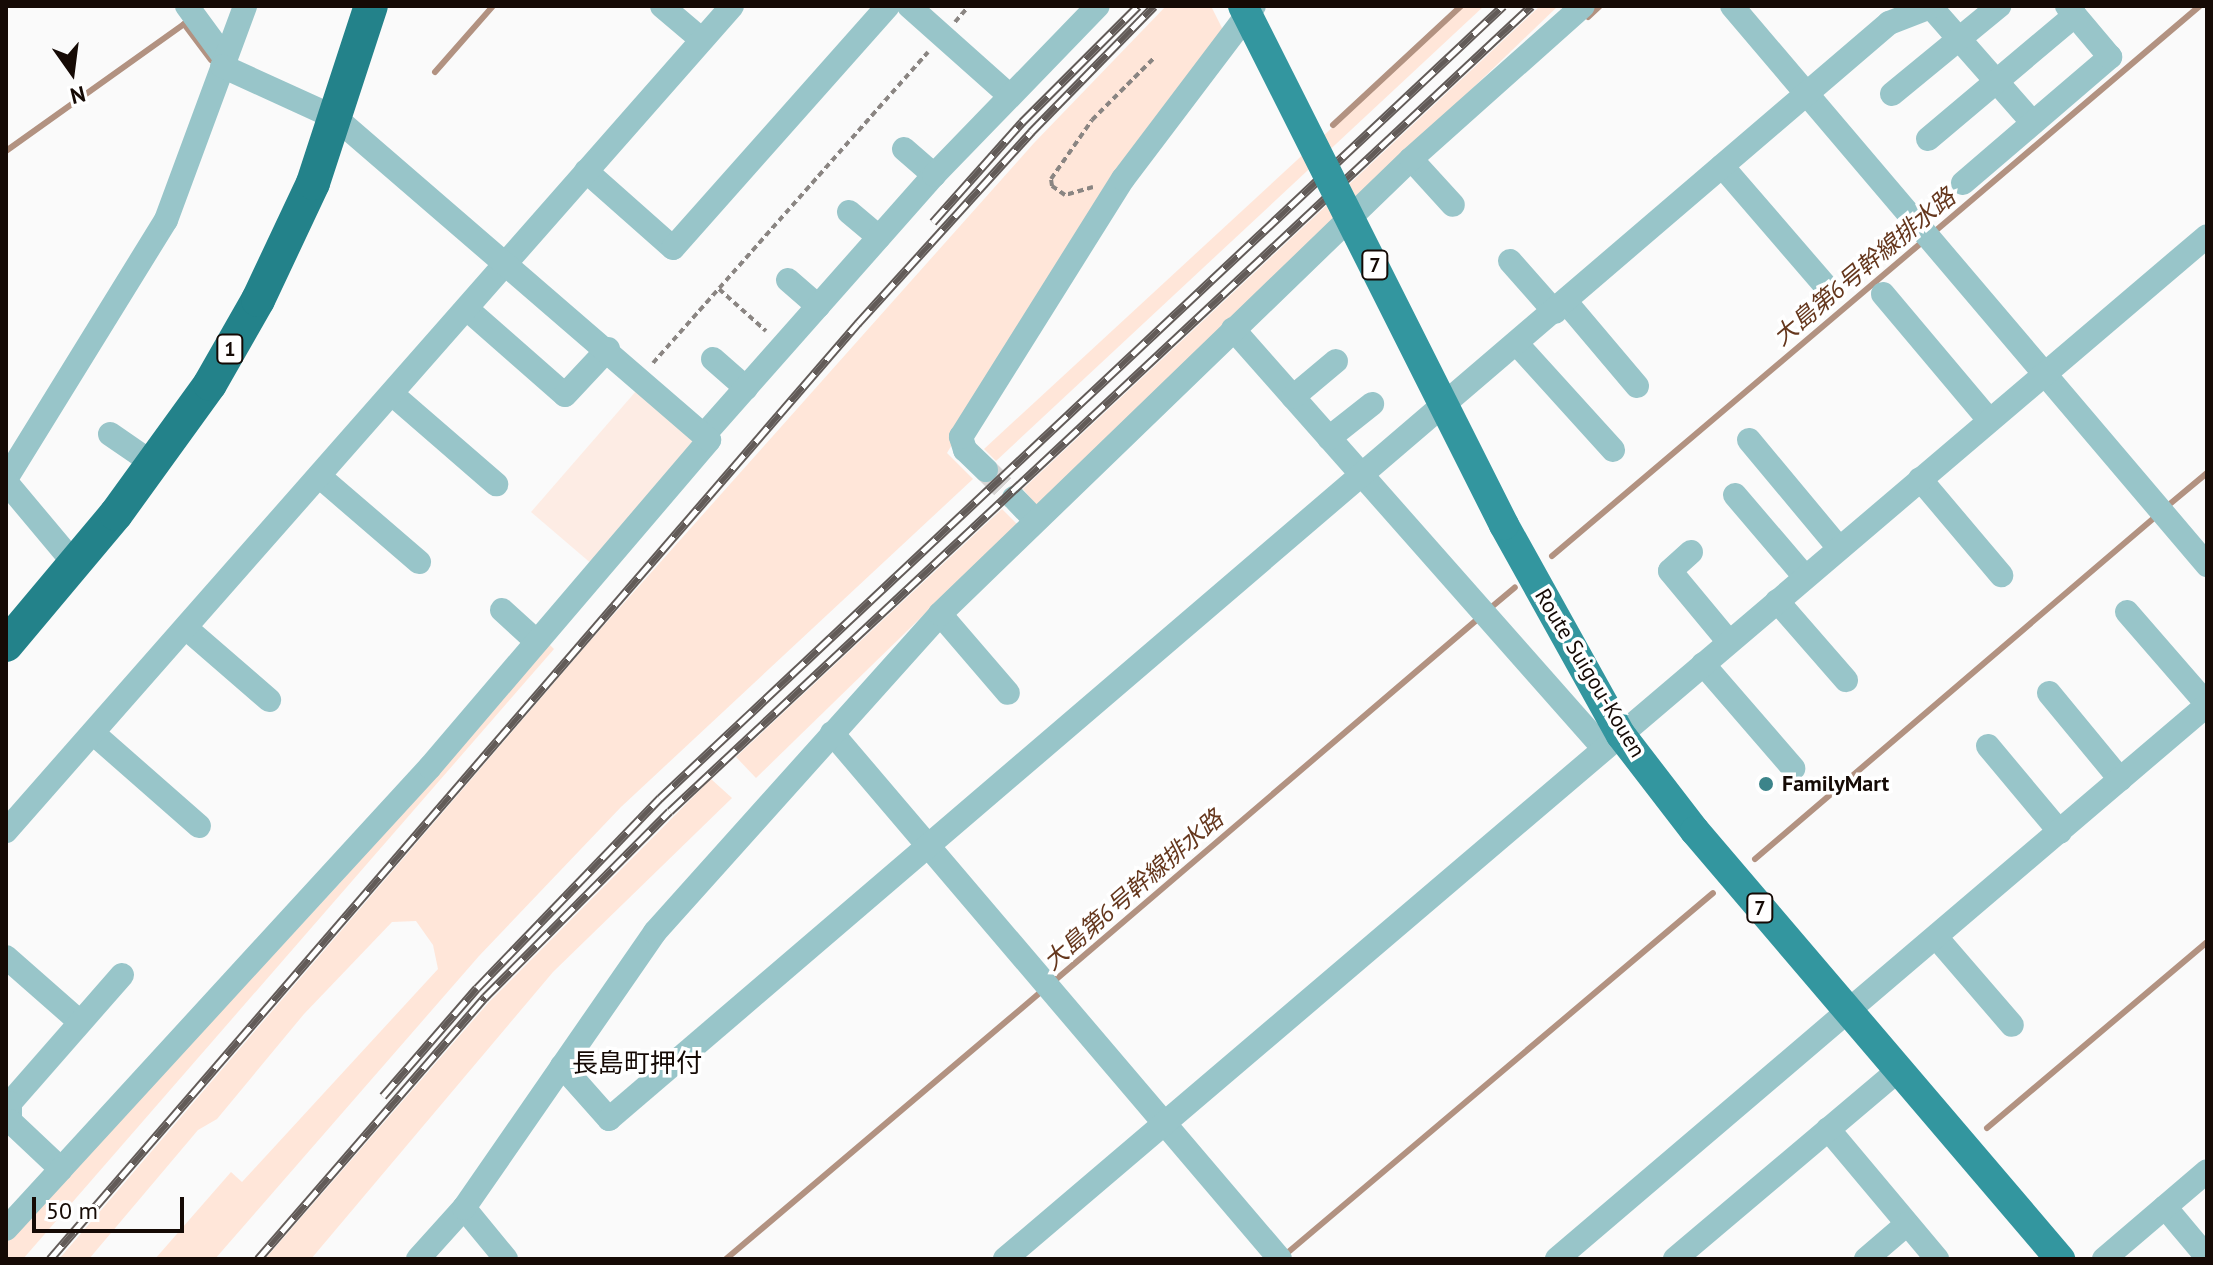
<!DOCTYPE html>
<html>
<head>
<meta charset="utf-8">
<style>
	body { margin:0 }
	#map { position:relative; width:2213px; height:1265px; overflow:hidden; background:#fafafa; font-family:"PT Sans","Noto Sans JP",sans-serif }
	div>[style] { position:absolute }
	.built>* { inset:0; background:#fdece4 }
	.green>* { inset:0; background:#ffe6d9 }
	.stream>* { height:6px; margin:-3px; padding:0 3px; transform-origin:3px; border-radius:3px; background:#b29281 }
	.minor-tunnel>* { height:24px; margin-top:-12px; transform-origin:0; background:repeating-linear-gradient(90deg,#d8d6d5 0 24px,transparent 0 36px) }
	.path>* { height:4px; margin-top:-2px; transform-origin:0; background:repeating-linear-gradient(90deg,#8a8582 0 6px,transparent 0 10px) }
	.minor>* { height:24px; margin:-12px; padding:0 12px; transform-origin:12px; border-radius:12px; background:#98c5c9 }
	.major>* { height:30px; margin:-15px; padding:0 15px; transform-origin:15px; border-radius:15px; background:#33969f }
	.highway>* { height:34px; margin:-17px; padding:0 17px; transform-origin:17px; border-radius:17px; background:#23828a }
	.rail>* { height:9px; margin-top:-4.5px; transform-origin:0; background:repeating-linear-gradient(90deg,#fff 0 18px,#625b58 0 36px); box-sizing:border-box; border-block:2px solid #625b58 }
	.major-bridge>* { height:30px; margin:-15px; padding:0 15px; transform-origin:15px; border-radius:15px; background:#33969f }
	.dots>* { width:22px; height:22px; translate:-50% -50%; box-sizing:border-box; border:4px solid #fff; border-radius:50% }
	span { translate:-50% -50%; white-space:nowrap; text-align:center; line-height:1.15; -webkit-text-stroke:7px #fff; paint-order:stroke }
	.shield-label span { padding:2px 6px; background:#fff; border:2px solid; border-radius:6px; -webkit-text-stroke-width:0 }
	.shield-label { font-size:20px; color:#150a05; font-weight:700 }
	.street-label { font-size:22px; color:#150a05 }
	.poi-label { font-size:22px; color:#150a05; font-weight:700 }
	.left { translate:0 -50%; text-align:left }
	.water-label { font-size:24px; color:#65371d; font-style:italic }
	.quarter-label { font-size:26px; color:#150a05 }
	.frame { position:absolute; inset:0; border:8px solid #150a05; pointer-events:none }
	.north { position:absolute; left:32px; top:32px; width:80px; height:80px; -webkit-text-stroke:6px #fff; paint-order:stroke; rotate:166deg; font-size:22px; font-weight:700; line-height:32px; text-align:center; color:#150a05 }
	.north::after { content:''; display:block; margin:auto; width:28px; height:36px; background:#150a05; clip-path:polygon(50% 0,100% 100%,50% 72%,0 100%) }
	.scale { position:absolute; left:32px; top:1197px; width:152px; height:36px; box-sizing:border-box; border:4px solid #150a05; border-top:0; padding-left:10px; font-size:24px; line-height:28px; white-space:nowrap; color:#150a05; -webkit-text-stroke:6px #fff; paint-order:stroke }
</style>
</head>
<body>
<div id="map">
	<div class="built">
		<div style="clip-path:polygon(637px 390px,692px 436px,692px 445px,593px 565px,531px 512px)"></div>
	</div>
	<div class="green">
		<div style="clip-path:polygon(1166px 6px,1211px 6px,1224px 32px,1073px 245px,947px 453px,973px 479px,621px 807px,479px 956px,215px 1259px,155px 1259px,231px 1172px,242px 1182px,438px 969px,433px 945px,416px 921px,392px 922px,304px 1014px,217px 1119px,198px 1130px,89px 1259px,59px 1259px,591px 640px,1034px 143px)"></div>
		<div style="clip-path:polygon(1464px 6px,1484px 6px,996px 461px,984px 449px)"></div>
		<div style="clip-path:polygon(1540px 6px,1558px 6px,1038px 507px,1023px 489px)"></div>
		<div style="clip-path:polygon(1002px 509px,1017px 524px,756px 778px,736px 757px)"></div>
		<div style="clip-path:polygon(547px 642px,554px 649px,23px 1259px,6px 1259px,6px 1242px,340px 883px)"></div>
		<div style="clip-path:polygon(711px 779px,732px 798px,553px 972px,311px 1259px,265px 1259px,489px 1002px)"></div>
	</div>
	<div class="stream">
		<div style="left:1588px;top:17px;width:16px;rotate:-43deg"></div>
		<div style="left:435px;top:72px;width:88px;rotate:-48.7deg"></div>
		<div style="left:1333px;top:125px;width:175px;rotate:-42.9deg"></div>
		<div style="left:6px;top:151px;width:219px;rotate:-35.5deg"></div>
		<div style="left:184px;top:24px;width:45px;rotate:53.1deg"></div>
		<div style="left:1933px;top:233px;width:350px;rotate:-40.4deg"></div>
		<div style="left:2171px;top:503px;width:47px;rotate:-39.8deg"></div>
		<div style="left:1552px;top:556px;width:488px;rotate:-40.3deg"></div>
		<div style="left:1488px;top:610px;width:35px;rotate:-40deg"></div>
		<div style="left:1755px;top:859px;width:526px;rotate:-40.53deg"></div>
		<div style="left:1053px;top:982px;width:562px;rotate:-40.52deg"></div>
		<div style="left:1987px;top:1128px;width:288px;rotate:-40.2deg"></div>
		<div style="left:1286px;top:1254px;width:559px;rotate:-40.21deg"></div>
		<div style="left:726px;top:1259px;width:410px;rotate:-40.3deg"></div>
	</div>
	<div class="minor-tunnel">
		<div style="left:986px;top:470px;width:40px;rotate:45deg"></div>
	</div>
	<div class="path">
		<div style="left:955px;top:22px;width:21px;rotate:-49deg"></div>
		<div style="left:1093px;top:187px;width:29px;rotate:164deg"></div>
		<div style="left:1065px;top:195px;width:16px;rotate:-145deg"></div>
		<div style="left:1052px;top:186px;width:7px;rotate:-98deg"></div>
		<div style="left:1051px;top:179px;width:72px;rotate:-55.2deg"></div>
		<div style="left:1092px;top:120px;width:88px;rotate:-45deg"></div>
		<div style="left:719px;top:289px;width:63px;rotate:41.8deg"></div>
		<div style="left:653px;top:363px;width:415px;rotate:-48.5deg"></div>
	</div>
	<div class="minor">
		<div style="left:187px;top:6px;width:64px;rotate:53.8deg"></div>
		<div style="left:662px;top:6px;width:52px;rotate:40.4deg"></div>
		<div style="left:909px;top:6px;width:134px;rotate:41.7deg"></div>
		<div style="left:1732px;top:6px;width:734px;rotate:49.64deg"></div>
		<div style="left:1931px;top:7px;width:154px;rotate:48.7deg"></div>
		<div style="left:1892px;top:94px;width:139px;rotate:-39.4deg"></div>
		<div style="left:1928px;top:139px;width:192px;rotate:-40.1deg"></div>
		<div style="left:904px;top:149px;width:40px;rotate:41deg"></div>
		<div style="left:1411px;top:159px;width:62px;rotate:47.6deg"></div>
		<div style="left:1722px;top:166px;width:162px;rotate:49.2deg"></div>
		<div style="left:586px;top:171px;width:116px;rotate:41.5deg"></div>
		<div style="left:673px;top:248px;width:324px;rotate:-48.4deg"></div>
		<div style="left:1963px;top:183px;width:194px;rotate:-40.6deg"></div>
		<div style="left:2110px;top:57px;width:67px;rotate:-130.1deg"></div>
		<div style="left:849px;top:212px;width:39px;rotate:40deg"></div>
		<div style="left:1510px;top:261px;width:68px;rotate:48.6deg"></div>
		<div style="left:788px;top:280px;width:40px;rotate:41deg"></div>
		<div style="left:1883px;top:294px;width:165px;rotate:49.9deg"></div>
		<div style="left:1566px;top:302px;width:110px;rotate:49.8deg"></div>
		<div style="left:467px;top:309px;width:130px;rotate:41.3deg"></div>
		<div style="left:565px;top:395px;width:63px;rotate:-46.9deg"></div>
		<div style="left:1233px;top:329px;width:560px;rotate:48.54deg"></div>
		<div style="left:1517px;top:344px;width:143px;rotate:47.8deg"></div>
		<div style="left:713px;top:359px;width:44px;rotate:41.3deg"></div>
		<div style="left:392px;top:394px;width:138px;rotate:40.9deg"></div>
		<div style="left:1293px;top:397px;width:56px;rotate:-39.9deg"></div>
		<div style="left:110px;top:434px;width:55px;rotate:34.6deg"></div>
		<div style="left:704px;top:435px;width:347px;rotate:-48.5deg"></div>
		<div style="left:934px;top:175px;width:235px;rotate:-45.9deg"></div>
		<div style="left:1329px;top:438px;width:55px;rotate:-38.3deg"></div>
		<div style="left:1749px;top:440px;width:141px;rotate:50.2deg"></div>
		<div style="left:986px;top:470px;width:29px;rotate:-136deg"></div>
		<div style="left:965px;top:450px;width:14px;rotate:-107deg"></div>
		<div style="left:961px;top:437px;width:305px;rotate:-57.9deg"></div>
		<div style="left:1123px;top:179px;width:217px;rotate:-52.9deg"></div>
		<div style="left:319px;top:476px;width:132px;rotate:40.7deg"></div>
		<div style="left:6px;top:479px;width:304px;rotate:-58.3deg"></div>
		<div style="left:166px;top:220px;width:228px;rotate:-69.7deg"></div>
		<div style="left:1920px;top:479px;width:126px;rotate:49.8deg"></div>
		<div style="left:6px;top:482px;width:106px;rotate:50deg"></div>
		<div style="left:1735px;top:495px;width:108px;rotate:49.5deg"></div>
		<div style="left:1014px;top:498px;width:29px;rotate:46deg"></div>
		<div style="left:1691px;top:552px;width:28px;rotate:138deg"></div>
		<div style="left:1670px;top:571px;width:92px;rotate:50.3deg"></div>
		<div style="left:1777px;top:601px;width:105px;rotate:48.9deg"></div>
		<div style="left:502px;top:610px;width:47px;rotate:42.4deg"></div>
		<div style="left:2127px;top:612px;width:122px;rotate:49deg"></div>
		<div style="left:940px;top:614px;width:104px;rotate:49.3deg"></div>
		<div style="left:186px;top:628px;width:110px;rotate:40.9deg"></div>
		<div style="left:1703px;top:664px;width:138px;rotate:49.1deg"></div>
		<div style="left:2049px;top:693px;width:112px;rotate:50.5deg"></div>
		<div style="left:93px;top:733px;width:141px;rotate:41.3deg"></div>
		<div style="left:832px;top:733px;width:691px;rotate:49.58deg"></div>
		<div style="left:1988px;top:746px;width:112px;rotate:50.1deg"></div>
		<div style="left:6px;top:831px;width:1099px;rotate:-48.65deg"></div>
		<div style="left:1936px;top:937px;width:116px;rotate:49.2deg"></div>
		<div style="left:6px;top:957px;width:98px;rotate:41.3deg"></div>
		<div style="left:122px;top:975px;width:170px;rotate:131.2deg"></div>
		<div style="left:10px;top:1103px;width:18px;rotate:90deg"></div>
		<div style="left:10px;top:1121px;width:70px;rotate:43.3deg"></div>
		<div style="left:61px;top:1169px;width:546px;rotate:-47.45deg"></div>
		<div style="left:430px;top:767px;width:430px;rotate:-49.5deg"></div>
		<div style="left:709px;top:440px;width:493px;rotate:-139.2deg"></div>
		<div style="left:336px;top:118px;width:125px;rotate:-155.5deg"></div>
		<div style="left:562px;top:1066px;width:71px;rotate:48.4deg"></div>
		<div style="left:609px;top:1119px;width:1685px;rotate:-40.57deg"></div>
		<div style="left:1889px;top:23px;width:47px;rotate:-21.1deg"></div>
		<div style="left:1828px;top:1129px;width:170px;rotate:50deg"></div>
		<div style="left:2165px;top:1207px;width:65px;rotate:50deg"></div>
		<div style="left:464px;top:1208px;width:66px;rotate:50.5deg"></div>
		<div style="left:6px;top:1229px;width:81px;rotate:-47.5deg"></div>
		<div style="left:418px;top:1259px;width:69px;rotate:-48deg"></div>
		<div style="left:464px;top:1208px;width:336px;rotate:-55.3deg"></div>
		<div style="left:655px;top:932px;width:427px;rotate:-48.1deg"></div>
		<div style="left:940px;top:614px;width:655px;rotate:-44.01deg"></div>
		<div style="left:1411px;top:159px;width:230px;rotate:-41.7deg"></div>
		<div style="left:1005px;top:1259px;width:1578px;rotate:-40.4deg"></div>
		<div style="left:1557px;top:1259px;width:854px;rotate:-40.44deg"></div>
		<div style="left:1675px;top:1259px;width:293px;rotate:-40.2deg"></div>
		<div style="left:1866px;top:1259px;width:54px;rotate:-40.5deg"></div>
		<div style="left:2104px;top:1259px;width:135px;rotate:-40.5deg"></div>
	</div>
	<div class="major">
		<div style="left:1504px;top:525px;width:240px;rotate:60.9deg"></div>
		<div style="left:1621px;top:735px;width:121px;rotate:52.4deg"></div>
		<div style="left:1695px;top:831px;width:563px;rotate:49.54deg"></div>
	</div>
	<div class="highway">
		<div style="left:6px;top:645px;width:171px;rotate:-50deg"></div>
		<div style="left:116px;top:514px;width:160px;rotate:-54.1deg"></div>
		<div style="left:210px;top:384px;width:97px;rotate:-60.3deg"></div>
		<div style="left:258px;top:300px;width:129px;rotate:-64.8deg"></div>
		<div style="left:313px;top:183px;width:186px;rotate:-71.9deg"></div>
	</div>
	<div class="rail">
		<div style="left:933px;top:222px;width:134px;rotate:-48.3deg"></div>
		<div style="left:1022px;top:122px;width:164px;rotate:-45deg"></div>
		<div style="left:383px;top:1096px;width:143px;rotate:-49deg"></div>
		<div style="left:477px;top:988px;width:264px;rotate:-46.1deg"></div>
		<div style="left:660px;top:798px;width:1157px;rotate:-43.21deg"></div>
		<div style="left:50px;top:1259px;width:1237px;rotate:-49.2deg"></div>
		<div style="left:858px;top:323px;width:258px;rotate:-47.8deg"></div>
		<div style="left:1031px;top:132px;width:176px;rotate:-45.7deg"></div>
		<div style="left:258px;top:1259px;width:347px;rotate:-49.1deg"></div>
		<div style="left:485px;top:997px;width:262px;rotate:-45.2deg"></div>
		<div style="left:670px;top:811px;width:1179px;rotate:-43.07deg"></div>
	</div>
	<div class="major-bridge">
		<div style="left:1243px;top:6px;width:581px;rotate:63.3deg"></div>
	</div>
	<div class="dots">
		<div style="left:1766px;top:784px;background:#3c848a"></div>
	</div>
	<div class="shield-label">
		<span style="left:1375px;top:265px">7</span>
		<span style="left:230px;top:349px">1</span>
		<span style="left:1760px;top:908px">7</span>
	</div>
	<div class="street-label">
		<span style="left:1590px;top:673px;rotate:59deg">Route Suigou-Kouen</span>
	</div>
	<div class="poi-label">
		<span class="left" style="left:1782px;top:784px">FamilyMart</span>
	</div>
	<div class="water-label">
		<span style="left:1864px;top:267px;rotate:-40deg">大島第6号幹線排水路</span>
		<span style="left:1133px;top:890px;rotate:-41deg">大島第6号幹線排水路</span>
	</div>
	<div class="quarter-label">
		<span style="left:637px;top:1063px">長島町押付</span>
	</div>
	<div class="frame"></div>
	<div class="north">N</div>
	<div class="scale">50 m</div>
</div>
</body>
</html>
